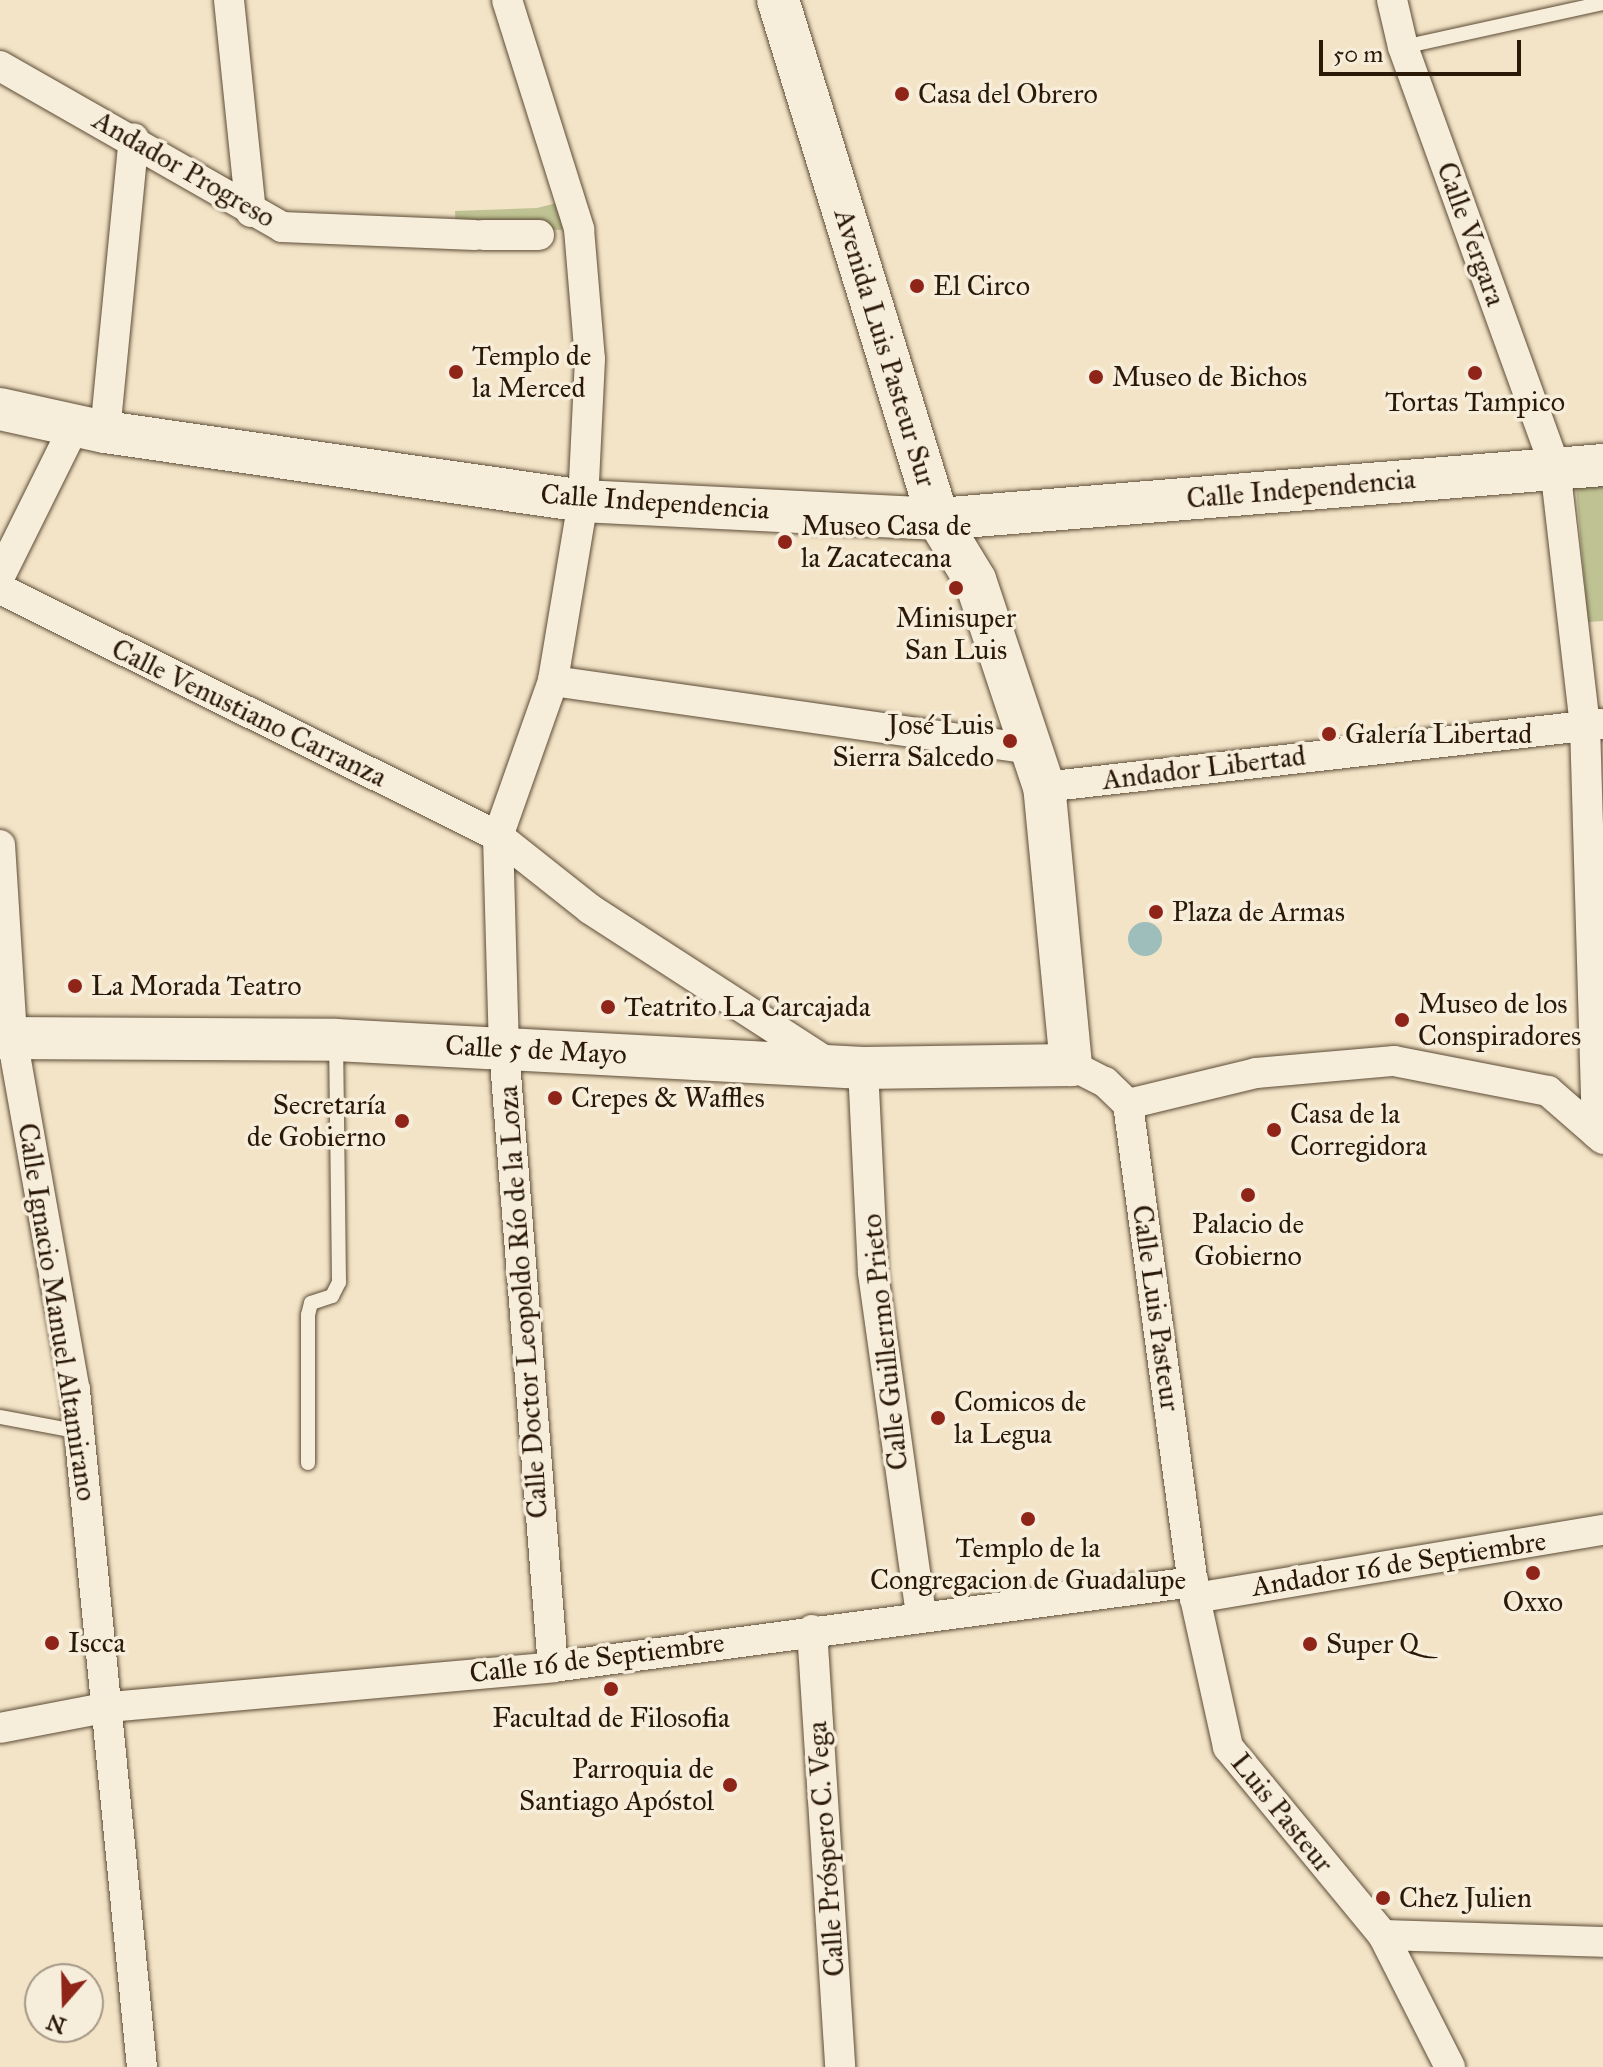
<!DOCTYPE html>
<html>
<head>
<meta charset="utf-8">
<style>
	body { margin:0 }
	#map { position:relative; width:1603px; height:2067px; overflow:hidden; background:#f3e4c7; font-family:"IM FELL Great Primer",serif }
	div>[style] { position:absolute }
	.green>* { inset:0; background:#bfc393 }
	.water>* { inset:0; background:#9dbebb }
	.round { border-radius:50% }
	.roads { filter:drop-shadow(0 0 2px #5c4c36) drop-shadow(0 0 2px #5c4c36) }
	.lane>* { height:14px; margin:-7px; padding:0 7px; transform-origin:7px; border-radius:7px; background:#f7eddb }
	.street>* { height:30px; margin:-15px; padding:0 15px; transform-origin:15px; border-radius:15px; background:#f7eddb }
	.secondary>* { height:42px; margin:-21px; padding:0 21px; transform-origin:21px; border-radius:21px; background:#f7eddb }
	.dots>* { width:22px; height:22px; translate:-50% -50%; box-sizing:border-box; border:4px solid #f7eddb; border-radius:50% }
	span { translate:-50% -50%; white-space:nowrap; text-align:center; line-height:1.15; -webkit-text-stroke:7px #f7eddb; paint-order:stroke }
	.poi-label { font-size:28px; color:#2a1906 }
	.left { translate:0 -50%; text-align:left }
	.right { translate:-100% -50%; text-align:right }
	.street-label { font-size:28px; color:#2a1906 }
	.north { position:absolute; left:24px; top:1963px; width:80px; height:80px; box-sizing:border-box; background:#f7eddb; border:2px solid #a59886; border-radius:50%; rotate:200deg; font-size:22px; font-weight:700; line-height:32px; text-align:center; color:#2a1906 }
	.north::after { content:''; display:block; margin:auto; width:28px; height:36px; background:#8f2418; clip-path:polygon(50% 0,100% 100%,50% 72%,0 100%) }
	.scale { position:absolute; left:1319px; top:40px; width:202px; height:36px; box-sizing:border-box; border:4px solid #2a1906; border-top:0; padding-left:10px; font-size:24px; line-height:28px; white-space:nowrap; color:#2a1906; -webkit-text-stroke:6px #f7eddb; paint-order:stroke }
</style>
</head>
<body>
<div id="map">
	<div class="green">
		<div style="clip-path:polygon(572px 199px,579px 229px,456px 234px,455px 211px,537px 208px)"></div>
		<div style="clip-path:polygon(1603px 472px,1603px 621px,1588px 622px,1575px 475px)"></div>
	</div>
	<div class="water">
		<div class="round" style="left:1128px;top:922px;width:34px;height:34px"></div>
	</div>
	<div class="roads">
		<div class="lane">
			<div style="left:1403px;top:47px;width:205px;rotate:-12.4deg"></div>
			<div style="left:0;top:1417px;width:81px;rotate:10.6deg"></div>
			<div style="left:308px;top:1463px;width:148px;rotate:-90deg"></div>
			<div style="left:308px;top:1315px;width:12px;rotate:-76deg"></div>
			<div style="left:311px;top:1303px;width:22px;rotate:-18deg"></div>
			<div style="left:332px;top:1296px;width:16px;rotate:-63deg"></div>
			<div style="left:339px;top:1282px;width:238px;rotate:-90.7deg"></div>
		</div>
		<div class="street">
			<div style="left:229px;top:0;width:213px;rotate:84.1deg"></div>
			<div style="left:507px;top:0;width:240px;rotate:72.5deg"></div>
			<div style="left:579px;top:229px;width:130px;rotate:85.2deg"></div>
			<div style="left:590px;top:359px;width:142px;rotate:92.8deg"></div>
			<div style="left:583px;top:501px;width:182px;rotate:99.5deg"></div>
			<div style="left:553px;top:681px;width:164px;rotate:109.5deg"></div>
			<div style="left:498px;top:836px;width:213px;rotate:88.4deg"></div>
			<div style="left:504px;top:1049px;width:620px;rotate:85.47deg"></div>
			<div style="left:1392px;top:0;width:48px;rotate:76.8deg"></div>
			<div style="left:1403px;top:47px;width:447px;rotate:70.1deg"></div>
			<div style="left:1555px;top:467px;width:260px;rotate:83.4deg"></div>
			<div style="left:1585px;top:725px;width:409px;rotate:88.3deg"></div>
			<div style="left:0;top:66px;width:325px;rotate:29.7deg"></div>
			<div style="left:282px;top:227px;width:193px;rotate:2.4deg"></div>
			<div style="left:483px;top:235px;width:56px"></div>
			<div style="left:105px;top:432px;width:295px;rotate:-84.4deg"></div>
			<div style="left:0;top:576px;width:169px;rotate:-63.6deg"></div>
			<div style="left:0;top:589px;width:556px;rotate:26.38deg"></div>
			<div style="left:498px;top:836px;width:117px;rotate:38.4deg"></div>
			<div style="left:590px;top:909px;width:289px;rotate:32.9deg"></div>
			<div style="left:553px;top:681px;width:480px;rotate:8.1deg"></div>
			<div style="left:1044px;top:787px;width:562px;rotate:-6.44deg"></div>
			<div style="left:0;top:845px;width:193px;rotate:86.4deg"></div>
			<div style="left:12px;top:1038px;width:358px;rotate:79.9deg"></div>
			<div style="left:75px;top:1390px;width:680px;rotate:84.35deg"></div>
			<div style="left:1071px;top:1065px;width:38px;rotate:27deg"></div>
			<div style="left:1105px;top:1082px;width:32px;rotate:44deg"></div>
			<div style="left:1128px;top:1104px;width:499px;rotate:82.3deg"></div>
			<div style="left:1195px;top:1598px;width:153px;rotate:77.5deg"></div>
			<div style="left:1228px;top:1747px;width:244px;rotate:50.5deg"></div>
			<div style="left:1383px;top:1935px;width:148px;rotate:63.1deg"></div>
			<div style="left:863px;top:1068px;width:205px;rotate:87.2deg"></div>
			<div style="left:873px;top:1273px;width:344px;rotate:82deg"></div>
			<div style="left:1128px;top:1104px;width:132px;rotate:-13.6deg"></div>
			<div style="left:1256px;top:1073px;width:139px;rotate:-5deg"></div>
			<div style="left:1394px;top:1061px;width:157px;rotate:11deg"></div>
			<div style="left:1548px;top:1091px;width:73px;rotate:41.1deg"></div>
			<div style="left:1195px;top:1598px;width:414px;rotate:-9.5deg"></div>
			<div style="left:812px;top:1630px;width:438px;rotate:86.3deg"></div>
			<div style="left:0;top:1728px;width:111px;rotate:-10.9deg"></div>
			<div style="left:109px;top:1707px;width:446px;rotate:-5.1deg"></div>
			<div style="left:553px;top:1667px;width:646px;rotate:-7.57deg"></div>
			<div style="left:1383px;top:1935px;width:220px;rotate:1.8deg"></div>
		</div>
		<div class="secondary">
			<div style="left:0;top:409px;width:107px;rotate:12.4deg"></div>
			<div style="left:105px;top:432px;width:483px;rotate:8.2deg"></div>
			<div style="left:583px;top:501px;width:355px;rotate:2.9deg"></div>
			<div style="left:938px;top:519px;width:667px;rotate:-4.64deg"></div>
			<div style="left:0;top:1038px;width:336px;rotate:0.3deg"></div>
			<div style="left:336px;top:1040px;width:528px;rotate:3.04deg"></div>
			<div style="left:863px;top:1068px;width:208px;rotate:-0.8deg"></div>
			<div style="left:1071px;top:1065px;width:279px;rotate:-95.5deg"></div>
			<div style="left:1044px;top:787px;width:218px;rotate:-108.4deg"></div>
			<div style="left:975px;top:580px;width:71px;rotate:-121.2deg"></div>
			<div style="left:938px;top:519px;width:543px;rotate:-107.13deg"></div>
		</div>
	</div>
	<div class="dots">
		<div style="left:902px;top:94px;background:#8f2418"></div>
		<div style="left:917px;top:286px;background:#8f2418"></div>
		<div style="left:456px;top:372px;background:#8f2418"></div>
		<div style="left:1475px;top:373px;background:#8f2418"></div>
		<div style="left:1096px;top:377px;background:#8f2418"></div>
		<div style="left:785px;top:542px;background:#8f2418"></div>
		<div style="left:956px;top:588px;background:#8f2418"></div>
		<div style="left:1329px;top:734px;background:#8f2418"></div>
		<div style="left:1010px;top:741px;background:#8f2418"></div>
		<div style="left:1156px;top:912px;background:#8f2418"></div>
		<div style="left:75px;top:986px;background:#8f2418"></div>
		<div style="left:608px;top:1007px;background:#8f2418"></div>
		<div style="left:1402px;top:1020px;background:#8f2418"></div>
		<div style="left:555px;top:1098px;background:#8f2418"></div>
		<div style="left:402px;top:1121px;background:#8f2418"></div>
		<div style="left:1274px;top:1130px;background:#8f2418"></div>
		<div style="left:1248px;top:1195px;background:#8f2418"></div>
		<div style="left:938px;top:1418px;background:#8f2418"></div>
		<div style="left:1028px;top:1519px;background:#8f2418"></div>
		<div style="left:1533px;top:1573px;background:#8f2418"></div>
		<div style="left:52px;top:1643px;background:#8f2418"></div>
		<div style="left:1310px;top:1644px;background:#8f2418"></div>
		<div style="left:611px;top:1689px;background:#8f2418"></div>
		<div style="left:730px;top:1785px;background:#8f2418"></div>
		<div style="left:1383px;top:1898px;background:#8f2418"></div>
	</div>
	<div class="poi-label">
		<span class="left" style="left:918px;top:94px">Casa del Obrero</span>
		<span class="left" style="left:933px;top:286px">El Circo</span>
		<span class="left" style="left:472px;top:372px">Templo de<br>la Merced</span>
		<span class="left" style="left:1112px;top:377px">Museo de Bichos</span>
		<span style="left:1475px;top:402px">Tortas Tampico</span>
		<span class="left" style="left:801px;top:542px">Museo Casa de<br>la Zacatecana</span>
		<span style="left:956px;top:634px">Minisuper<br>San Luis</span>
		<span class="right" style="left:994px;top:741px">José Luis<br>Sierra Salcedo</span>
		<span class="left" style="left:1345px;top:734px">Galería Libertad</span>
		<span class="left" style="left:1172px;top:912px">Plaza de Armas</span>
		<span class="left" style="left:91px;top:986px">La Morada Teatro</span>
		<span class="left" style="left:1418px;top:1020px">Museo de los<br>Conspiradores</span>
		<span class="left" style="left:624px;top:1007px">Teatrito La Carcajada</span>
		<span class="left" style="left:571px;top:1098px">Crepes &amp; Waffles</span>
		<span class="right" style="left:386px;top:1121px">Secretaría<br>de Gobierno</span>
		<span class="left" style="left:1290px;top:1130px">Casa de la<br>Corregidora</span>
		<span style="left:1248px;top:1240px">Palacio de<br>Gobierno</span>
		<span class="left" style="left:954px;top:1418px">Comicos de<br>la Legua</span>
		<span style="left:1028px;top:1564px">Templo de la<br>Congregacion de Guadalupe</span>
		<span style="left:1533px;top:1602px">Oxxo</span>
		<span class="left" style="left:68px;top:1643px">Iscca</span>
		<span class="left" style="left:1326px;top:1644px">Super Q</span>
		<span style="left:611px;top:1718px">Facultad de Filosofia</span>
		<span class="right" style="left:714px;top:1785px">Parroquia de<br>Santiago Apóstol</span>
		<span class="left" style="left:1399px;top:1898px">Chez Julien</span>
	</div>
	<div class="street-label">
		<span style="left:184px;top:169px;rotate:30deg">Andador Progreso</span>
		<span style="left:1471px;top:234px;rotate:70deg">Calle Vergara</span>
		<span style="left:885px;top:348px;rotate:73deg">Avenida Luis Pasteur Sur</span>
		<span style="left:1301px;top:489px;rotate:-5deg">Calle Independencia</span>
		<span style="left:655px;top:502px;rotate:4deg">Calle Independencia</span>
		<span style="left:249px;top:713px;rotate:26deg">Calle Venustiano Carranza</span>
		<span style="left:1204px;top:768px;rotate:-7deg">Andador Libertad</span>
		<span style="left:536px;top:1050px;rotate:3deg">Calle 5 de Mayo</span>
		<span style="left:523px;top:1302px;rotate:-94deg">Calle Doctor Leopoldo Río de la Loza</span>
		<span style="left:1156px;top:1308px;rotate:82deg">Calle Luis Pasteur</span>
		<span style="left:57px;top:1312px;rotate:81deg">Calle Ignacio Manuel Altamirano</span>
		<span style="left:885px;top:1342px;rotate:-96deg">Calle Guillermo Prieto</span>
		<span style="left:1399px;top:1564px;rotate:-9deg">Andador 16 de Septiembre</span>
		<span style="left:597px;top:1658px;rotate:-7deg">Calle 16 de Septiembre</span>
		<span style="left:1282px;top:1813px;rotate:51deg">Luis Pasteur</span>
		<span style="left:826px;top:1849px;rotate:-94deg">Calle Próspero C. Vega</span>
	</div>
	<div class="north">N</div>
	<div class="scale">50 m</div>
</div>
</body>
</html>
